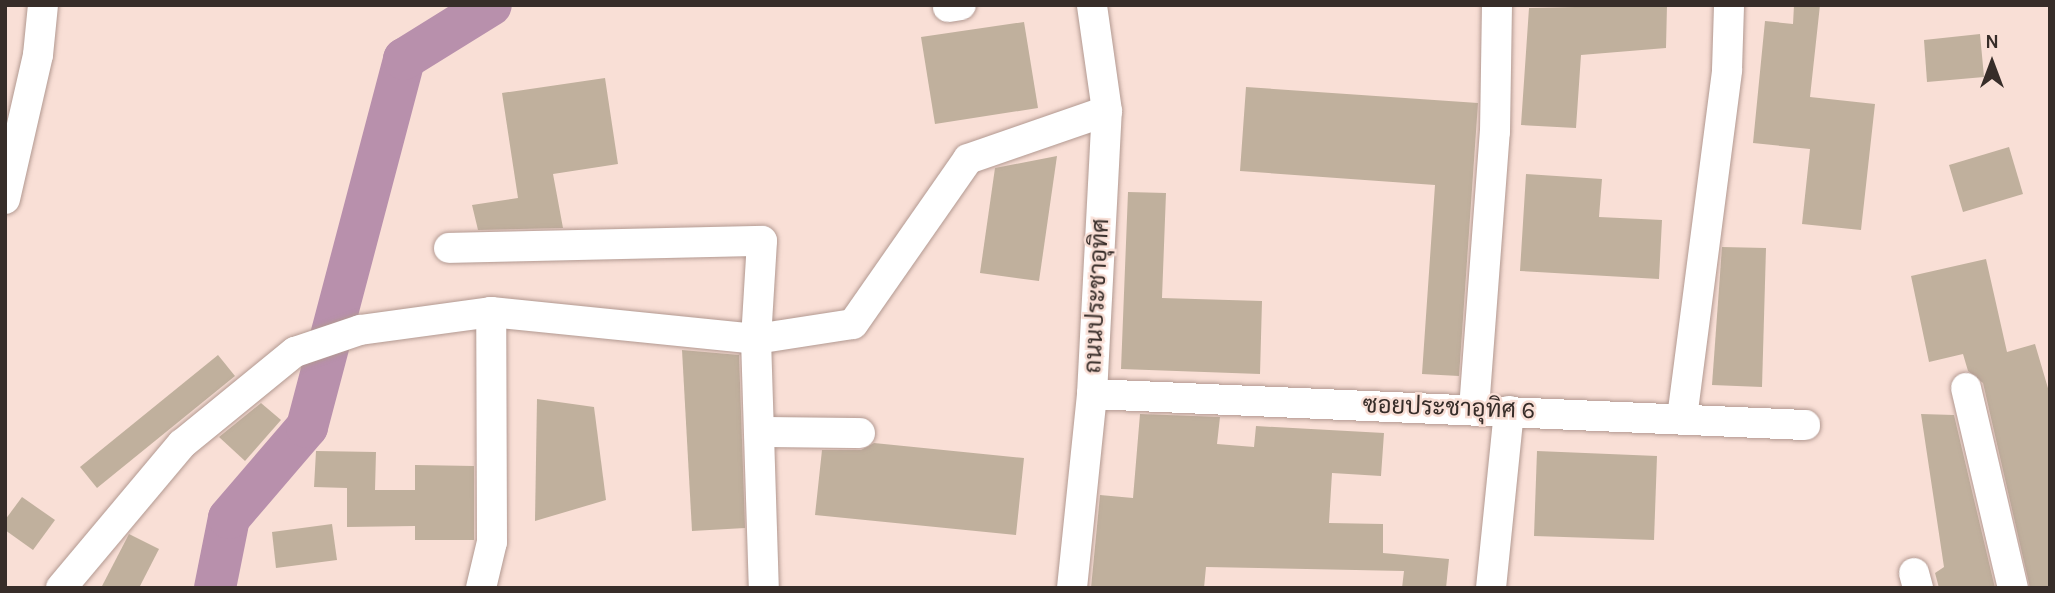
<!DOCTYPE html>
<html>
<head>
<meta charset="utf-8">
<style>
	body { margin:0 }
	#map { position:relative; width:2055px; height:593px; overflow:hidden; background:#f9dfd6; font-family:Karla,Sarabun,sans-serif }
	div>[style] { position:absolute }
	.river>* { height:42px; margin:-21px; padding:0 21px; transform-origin:21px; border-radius:21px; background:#b890ac }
	.building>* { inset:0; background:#c0b09d }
	.roads { filter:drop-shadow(0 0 2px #b29991) drop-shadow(0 0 2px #b29991) }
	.minor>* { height:30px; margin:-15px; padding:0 15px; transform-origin:15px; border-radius:15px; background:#fff }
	span { translate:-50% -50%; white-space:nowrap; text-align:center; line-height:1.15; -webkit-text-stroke:5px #f9dfd6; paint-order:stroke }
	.street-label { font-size:24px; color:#372d29 }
	.frame { position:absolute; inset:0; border:7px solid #372d29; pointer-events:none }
	.north { position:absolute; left:1957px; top:28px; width:70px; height:70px; -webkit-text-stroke:5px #f9dfd6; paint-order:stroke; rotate:0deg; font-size:19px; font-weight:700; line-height:28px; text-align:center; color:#372d29 }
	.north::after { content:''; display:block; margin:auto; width:24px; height:32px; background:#372d29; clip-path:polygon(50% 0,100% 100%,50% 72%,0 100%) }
</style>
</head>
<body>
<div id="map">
	<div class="river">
		<div style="left:215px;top:588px;width:71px;rotate:-78.7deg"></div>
		<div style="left:229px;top:518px;width:120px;rotate:-49.4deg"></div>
		<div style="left:307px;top:427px;width:381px;rotate:-75.2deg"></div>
		<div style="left:404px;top:59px;width:102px;rotate:-31.8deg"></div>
	</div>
	<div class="building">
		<div style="clip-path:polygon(1667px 5px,1666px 48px,1581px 55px,1576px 128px,1521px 125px,1529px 8px)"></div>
		<div style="clip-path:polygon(1794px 5px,1820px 5px,1810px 97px,1875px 104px,1861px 230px,1802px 224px,1810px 149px,1753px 143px,1765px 21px,1793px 24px)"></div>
		<div style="clip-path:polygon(1024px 22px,1038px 108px,935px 124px,921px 37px)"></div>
		<div style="clip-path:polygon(1980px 34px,1984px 77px,1927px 82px,1924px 40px)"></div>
		<div style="clip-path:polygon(605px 78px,618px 164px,553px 174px,563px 228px,478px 230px,472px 205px,518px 198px,502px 93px)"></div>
		<div style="clip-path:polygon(1246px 87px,1478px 103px,1459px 376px,1422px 374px,1435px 185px,1240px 171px)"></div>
		<div style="clip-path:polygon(2009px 147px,2023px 194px,1963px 212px,1949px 165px)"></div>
		<div style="clip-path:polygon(1057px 156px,1039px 281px,980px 273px,995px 168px)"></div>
		<div style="clip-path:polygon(1526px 174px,1602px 179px,1599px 217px,1662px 220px,1659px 279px,1520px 271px)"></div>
		<div style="clip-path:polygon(1128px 192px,1166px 193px,1162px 298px,1262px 301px,1260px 374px,1121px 369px)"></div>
		<div style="clip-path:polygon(1722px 247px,1766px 248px,1762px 387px,1712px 385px)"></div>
		<div style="clip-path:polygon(1986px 259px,2007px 352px,2035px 344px,2050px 395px,2050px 588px,2030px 588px,1983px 383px,1968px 371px,1963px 354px,1929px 362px,1911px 276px)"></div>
		<div style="clip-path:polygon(682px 350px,739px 355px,745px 528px,692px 531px)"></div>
		<div style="clip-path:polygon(218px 355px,235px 376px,97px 488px,80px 467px)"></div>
		<div style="clip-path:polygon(537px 399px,594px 407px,606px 500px,535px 521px)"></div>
		<div style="clip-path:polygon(261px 403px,281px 420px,245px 461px,219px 437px)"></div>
		<div style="clip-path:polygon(1140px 414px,1220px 417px,1217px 444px,1254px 447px,1256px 426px,1384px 433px,1381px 476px,1332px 473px,1329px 523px,1383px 524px,1383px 553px,1449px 559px,1446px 588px,1402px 588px,1404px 571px,1206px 567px,1204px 588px,1091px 588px,1100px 495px,1133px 498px)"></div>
		<div style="clip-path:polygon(1921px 414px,1954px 415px,1995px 588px,1939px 588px,1935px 573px,1944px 567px)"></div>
		<div style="clip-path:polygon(874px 443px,1024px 458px,1016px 535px,815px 515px,822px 450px,861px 450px)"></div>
		<div style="clip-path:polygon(316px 451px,376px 452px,375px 490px,415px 490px,415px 465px,474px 466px,474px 540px,415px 540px,415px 526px,347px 527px,347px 488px,314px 487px)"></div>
		<div style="clip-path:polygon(1537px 451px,1657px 456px,1654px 540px,1534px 536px)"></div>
		<div style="clip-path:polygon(22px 497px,55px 520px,33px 550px,5px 530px,5px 520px)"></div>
		<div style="clip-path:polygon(332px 524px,337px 560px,276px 568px,272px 532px)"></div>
		<div style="clip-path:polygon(129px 534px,159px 549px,139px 588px,101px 588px)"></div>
	</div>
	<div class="roads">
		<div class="minor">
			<div style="left:948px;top:7px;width:13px;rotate:-9deg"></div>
			<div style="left:5px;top:199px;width:148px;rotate:-77.1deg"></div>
			<div style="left:38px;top:55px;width:50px;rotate:-84.3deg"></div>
			<div style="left:449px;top:248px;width:313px;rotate:-1.3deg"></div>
			<div style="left:762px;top:241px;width:98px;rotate:93.5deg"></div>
			<div style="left:756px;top:339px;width:249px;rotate:88.2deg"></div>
			<div style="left:1966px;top:388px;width:205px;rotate:76.8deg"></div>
			<div style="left:1092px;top:394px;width:714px;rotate:2.49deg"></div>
			<div style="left:1474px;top:409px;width:278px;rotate:-85.7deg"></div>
			<div style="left:1495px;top:132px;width:127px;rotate:-89.1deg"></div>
			<div style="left:1682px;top:418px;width:351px;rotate:-82.6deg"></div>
			<div style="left:1727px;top:70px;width:65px;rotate:-88.2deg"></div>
			<div style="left:761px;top:432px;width:99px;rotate:0.6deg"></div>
			<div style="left:1914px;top:573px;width:16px;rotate:75deg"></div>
			<div style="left:61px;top:588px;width:188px;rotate:-50deg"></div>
			<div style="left:182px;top:444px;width:146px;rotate:-39.2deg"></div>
			<div style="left:295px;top:352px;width:69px;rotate:-18.7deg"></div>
			<div style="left:360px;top:330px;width:132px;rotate:-7.8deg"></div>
			<div style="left:491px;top:312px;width:266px;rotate:5.8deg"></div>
			<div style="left:756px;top:339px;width:98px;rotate:-8.8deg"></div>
			<div style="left:853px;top:324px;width:201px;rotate:-55.1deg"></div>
			<div style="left:968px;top:159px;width:147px;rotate:-19.1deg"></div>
			<div style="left:481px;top:588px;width:47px;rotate:-76.6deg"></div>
			<div style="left:492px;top:542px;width:230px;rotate:-90.2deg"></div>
			<div style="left:1072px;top:588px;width:195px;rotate:-84.1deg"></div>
			<div style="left:1092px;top:394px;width:283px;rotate:-87deg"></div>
			<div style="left:1107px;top:111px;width:107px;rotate:-98.1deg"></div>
			<div style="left:1491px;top:588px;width:178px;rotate:-84.2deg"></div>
		</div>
	</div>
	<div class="street-label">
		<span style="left:1097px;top:296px;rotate:-87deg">ถนนประชาอุทิศ</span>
		<span style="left:1449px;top:408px;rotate:2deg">ซอยประชาอุทิศ 6</span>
	</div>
	<div class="frame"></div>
	<div class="north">N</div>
</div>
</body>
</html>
